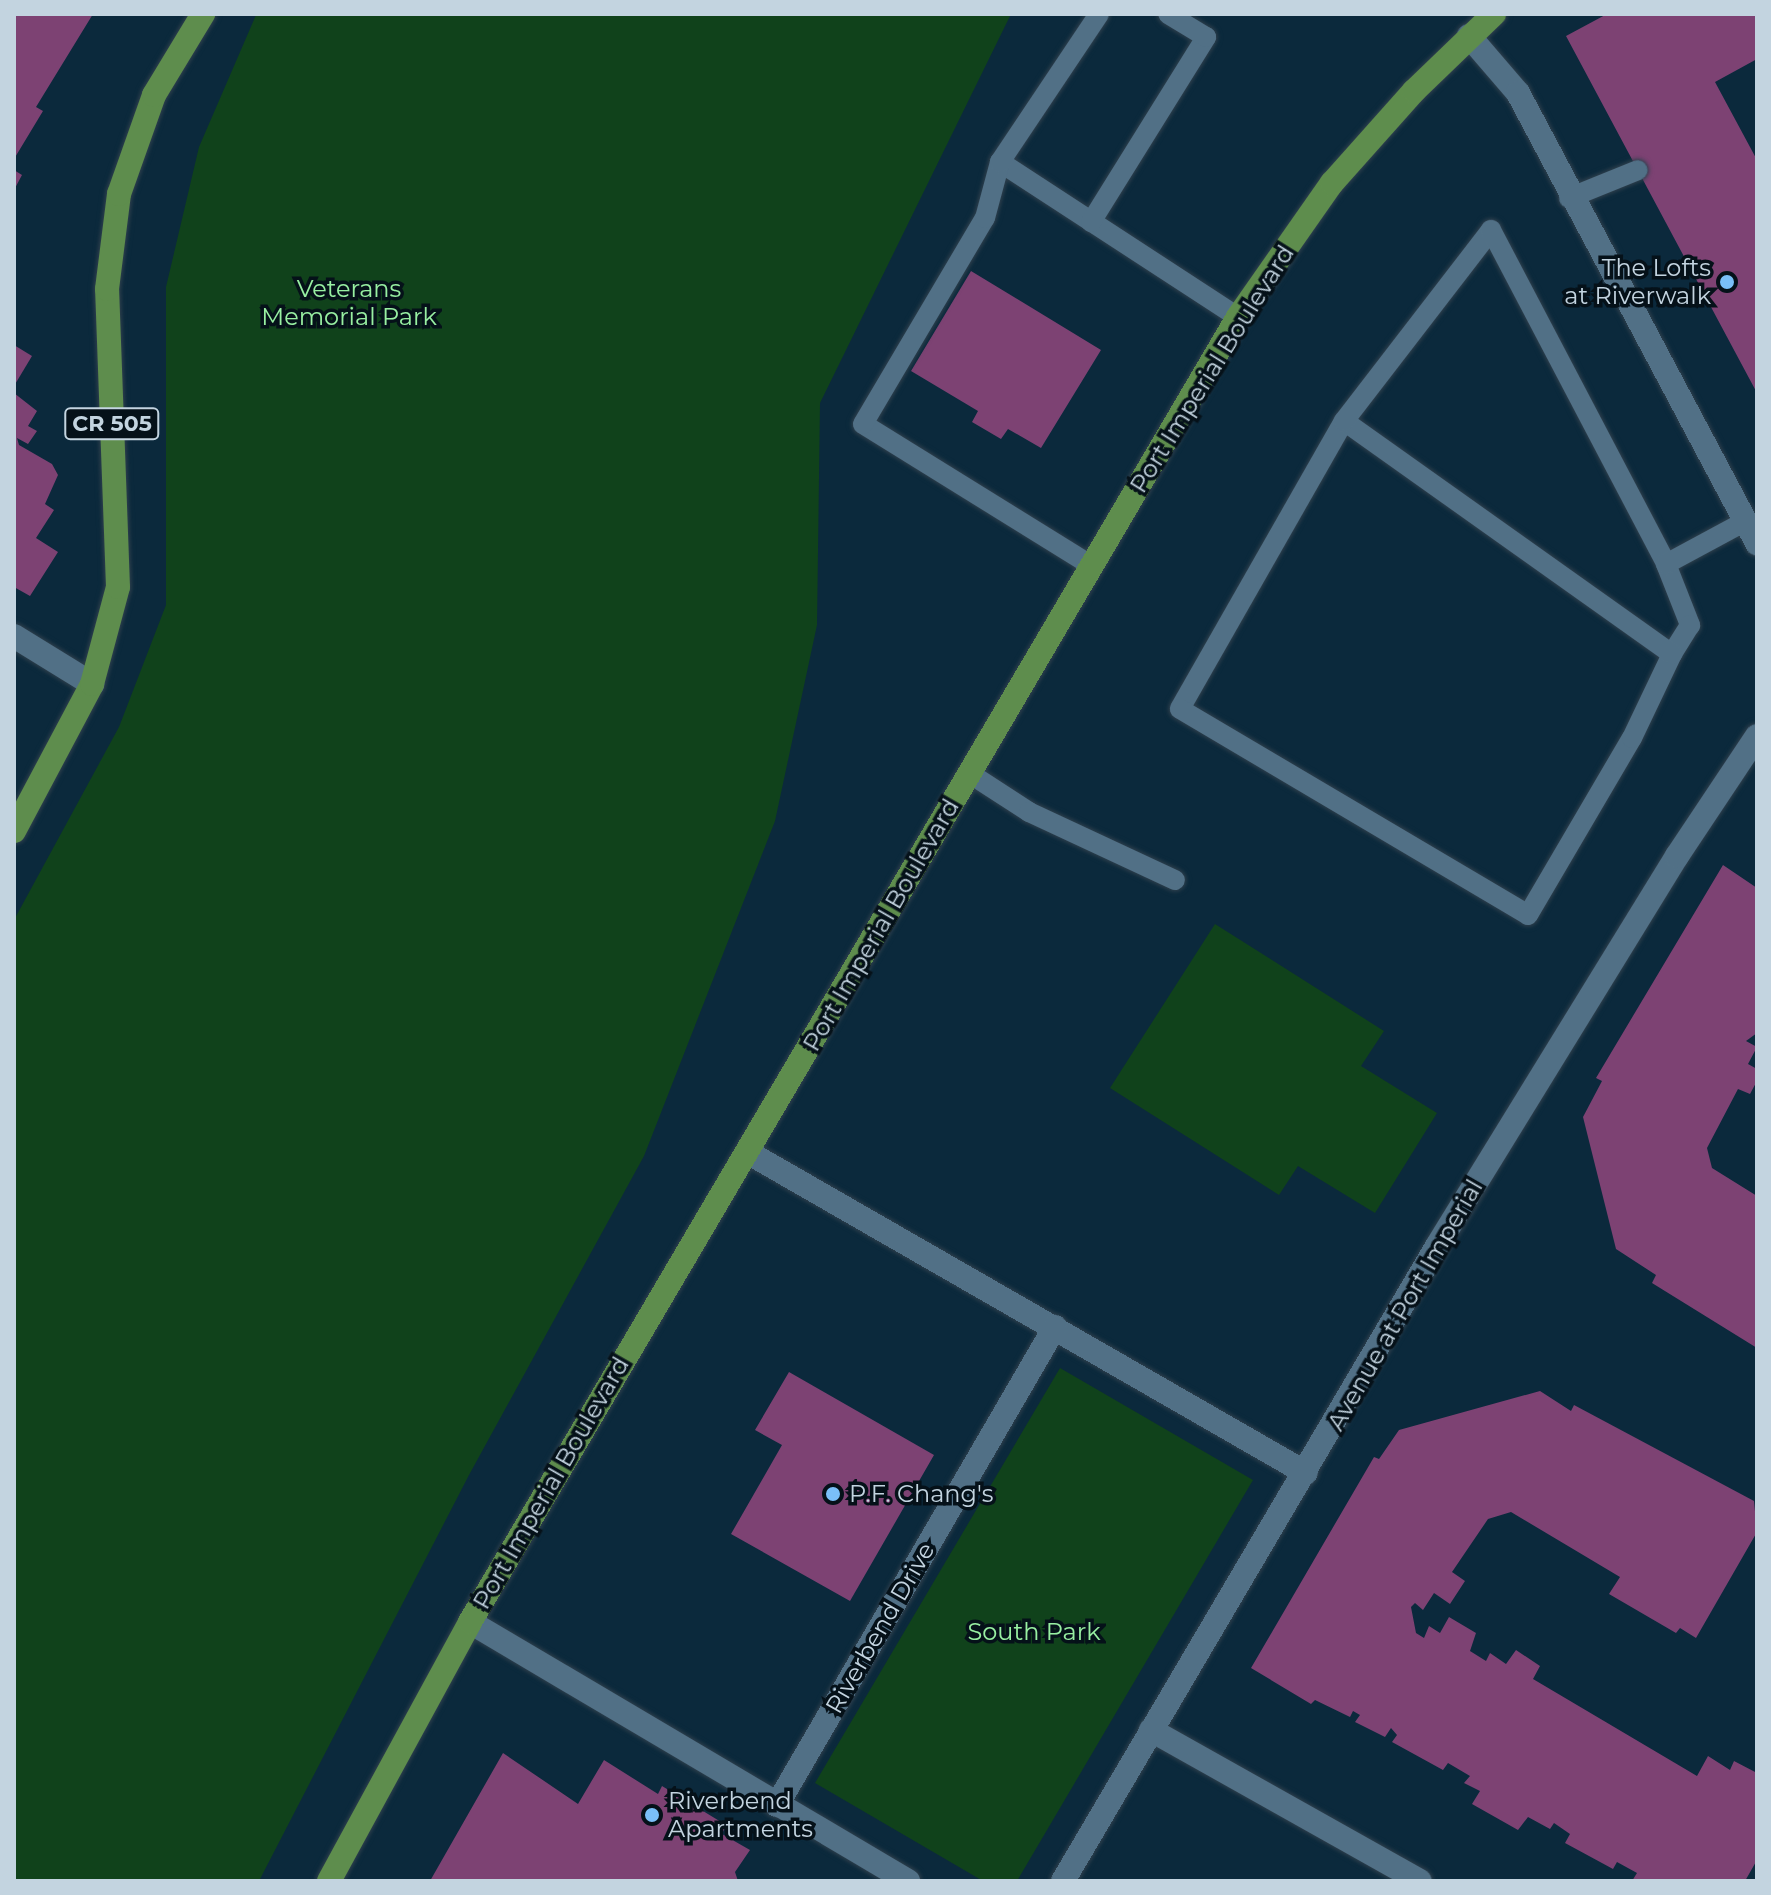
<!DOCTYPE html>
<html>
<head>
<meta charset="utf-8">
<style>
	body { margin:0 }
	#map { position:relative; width:1771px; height:1895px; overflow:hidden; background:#0b293c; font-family:Montserrat,sans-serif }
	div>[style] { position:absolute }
	.green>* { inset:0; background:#10421b }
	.building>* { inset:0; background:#7d4273 }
	.roads { filter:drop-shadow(0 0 2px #2f404d) drop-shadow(0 0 2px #2f404d) }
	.lane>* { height:20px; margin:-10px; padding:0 10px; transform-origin:10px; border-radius:10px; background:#517086 }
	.street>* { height:24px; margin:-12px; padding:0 12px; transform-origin:12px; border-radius:12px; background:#517086 }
	.primary>* { height:24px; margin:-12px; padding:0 12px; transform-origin:12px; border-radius:12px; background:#5e8d4d }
	.dots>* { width:22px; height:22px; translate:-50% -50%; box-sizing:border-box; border:4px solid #051119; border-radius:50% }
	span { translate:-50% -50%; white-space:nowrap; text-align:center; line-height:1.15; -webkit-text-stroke:7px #051119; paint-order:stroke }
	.shield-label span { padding:2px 6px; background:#051119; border:2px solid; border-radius:6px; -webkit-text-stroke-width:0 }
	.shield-label { font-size:22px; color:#c3d4e0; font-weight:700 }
	.poi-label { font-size:24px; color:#c3d4e0 }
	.right { translate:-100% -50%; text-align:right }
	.left { translate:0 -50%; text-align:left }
	.park-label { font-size:24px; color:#98f0a2 }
	.street-label { font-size:24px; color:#c3d4e0 }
	.frame { position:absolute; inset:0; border:16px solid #c3d4e0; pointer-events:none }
</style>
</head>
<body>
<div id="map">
	<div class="green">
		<div style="clip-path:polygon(1011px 14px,820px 403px,817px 625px,775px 821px,644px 1156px,469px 1475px,259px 1881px,14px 1881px,14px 920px,119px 727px,166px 605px,166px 287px,199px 147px,256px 15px)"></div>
		<div style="clip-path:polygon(1215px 924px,1384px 1031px,1361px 1066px,1437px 1113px,1375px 1213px,1298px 1166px,1279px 1195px,1110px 1088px)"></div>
		<div style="clip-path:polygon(1060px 1368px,1253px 1480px,1017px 1881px,983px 1881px,815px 1783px)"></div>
	</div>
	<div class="building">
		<div style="clip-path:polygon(14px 14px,93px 14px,36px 107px,43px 111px,14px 159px)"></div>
		<div style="clip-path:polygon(1607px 14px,1757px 14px,1757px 59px,1715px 82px,1757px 160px,1757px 393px,1566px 36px)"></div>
		<div style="clip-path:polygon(14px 170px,22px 175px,14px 190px)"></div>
		<div style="clip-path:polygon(971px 271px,1101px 350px,1041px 448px,1008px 429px,1001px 439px,972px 422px,978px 411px,911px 371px)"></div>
		<div style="clip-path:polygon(14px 345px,32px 356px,14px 386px)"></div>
		<div style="clip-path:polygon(14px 393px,37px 411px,28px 426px,37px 431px,28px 444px,17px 438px,19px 445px,52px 464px,58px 475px,45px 504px,54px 510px,36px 538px,58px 552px,30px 596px,14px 587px)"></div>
		<div style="clip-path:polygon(1723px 865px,1757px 888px,1757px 1033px,1746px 1041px,1757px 1047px,1748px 1064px,1757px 1069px,1757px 1081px,1750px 1094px,1738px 1089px,1707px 1148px,1712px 1168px,1757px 1196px,1757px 1348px,1652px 1283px,1656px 1275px,1616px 1249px,1583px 1117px,1602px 1081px,1596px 1078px)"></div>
		<div style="clip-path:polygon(789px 1372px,934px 1455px,850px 1601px,731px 1534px,782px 1445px,755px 1430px)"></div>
		<div style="clip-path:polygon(1540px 1391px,1571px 1411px,1574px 1405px,1754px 1501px,1757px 1532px,1696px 1638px,1680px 1628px,1676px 1633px,1609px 1594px,1620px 1577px,1511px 1512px,1488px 1519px,1452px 1572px,1465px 1581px,1450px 1604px,1434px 1593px,1423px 1610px,1415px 1603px,1411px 1607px,1416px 1633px,1424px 1638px,1429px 1626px,1440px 1633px,1449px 1617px,1476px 1633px,1470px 1651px,1486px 1661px,1490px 1653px,1506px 1664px,1516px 1650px,1540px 1666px,1533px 1679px,1697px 1776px,1708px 1756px,1730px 1770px,1734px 1761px,1757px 1773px,1757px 1860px,1745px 1881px,1632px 1881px,1637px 1873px,1617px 1862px,1613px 1869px,1565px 1843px,1570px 1834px,1554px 1823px,1550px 1829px,1528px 1817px,1518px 1830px,1472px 1804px,1480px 1791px,1464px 1783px,1470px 1776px,1448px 1763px,1443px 1770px,1392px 1742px,1397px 1735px,1391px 1728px,1385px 1737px,1355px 1722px,1360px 1715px,1353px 1711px,1350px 1717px,1315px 1700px,1311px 1704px,1251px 1668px,1374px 1457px,1379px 1459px,1399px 1430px)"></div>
		<div style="clip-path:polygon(503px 1753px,578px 1804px,604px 1760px,658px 1794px,662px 1786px,726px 1825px,722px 1834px,750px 1850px,735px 1872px,738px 1881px,430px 1881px)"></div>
	</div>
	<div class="roads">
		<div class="lane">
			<div style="left:1000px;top:162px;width:284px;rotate:33.1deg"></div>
			<div style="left:1569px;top:198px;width:74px;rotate:-22.1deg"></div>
			<div style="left:1091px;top:222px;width:218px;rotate:-58.1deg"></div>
			<div style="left:1206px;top:37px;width:44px;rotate:-148.8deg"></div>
			<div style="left:1344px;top:421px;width:331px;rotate:119.7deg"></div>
			<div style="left:1180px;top:709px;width:404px;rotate:30.6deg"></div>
			<div style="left:1528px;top:915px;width:205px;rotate:-59.6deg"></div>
			<div style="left:1632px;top:738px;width:93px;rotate:-64.5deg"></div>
			<div style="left:1666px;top:564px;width:66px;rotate:68.5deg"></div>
			<div style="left:1690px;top:625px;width:34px;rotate:122deg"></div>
			<div style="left:1672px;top:654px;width:402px;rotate:-144.6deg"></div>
			<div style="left:1344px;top:421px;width:241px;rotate:-52.4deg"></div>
			<div style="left:1491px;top:230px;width:377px;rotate:62.3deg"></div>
			<div style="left:1666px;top:564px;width:89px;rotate:-28.3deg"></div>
			<div style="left:1092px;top:566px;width:269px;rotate:-148.2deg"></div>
			<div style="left:863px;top:424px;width:239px;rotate:-59.4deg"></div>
			<div style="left:985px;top:218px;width:58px;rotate:-75deg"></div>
			<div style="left:1000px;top:162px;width:178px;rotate:-56.2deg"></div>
			<div style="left:969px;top:773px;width:72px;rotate:33deg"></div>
			<div style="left:1029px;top:812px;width:161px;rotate:25deg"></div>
		</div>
		<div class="street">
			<div style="left:1469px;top:36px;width:75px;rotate:49.3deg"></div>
			<div style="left:1518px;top:93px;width:510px;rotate:62.03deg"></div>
			<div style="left:14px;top:636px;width:92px;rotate:31.6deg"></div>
			<div style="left:749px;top:1153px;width:642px;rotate:29.88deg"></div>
			<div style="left:470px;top:1622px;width:509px;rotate:30.6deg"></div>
			<div style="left:1151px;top:1730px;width:308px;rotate:29.3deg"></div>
			<div style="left:777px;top:1805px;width:553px;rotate:-59.82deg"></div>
			<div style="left:1063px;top:1881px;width:737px;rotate:-59.5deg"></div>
			<div style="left:1437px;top:1246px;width:458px;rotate:-58.4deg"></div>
			<div style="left:1677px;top:856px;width:144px;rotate:-56.3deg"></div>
		</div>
		<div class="primary">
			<div style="left:14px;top:831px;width:166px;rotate:-62deg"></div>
			<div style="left:92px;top:684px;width:100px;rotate:-75deg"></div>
			<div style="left:118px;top:587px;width:298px;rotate:-92.1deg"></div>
			<div style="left:107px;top:289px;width:96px;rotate:-82.8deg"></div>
			<div style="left:119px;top:194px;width:105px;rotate:-70.5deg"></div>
			<div style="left:154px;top:95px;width:95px;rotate:-58.8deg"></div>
			<div style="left:329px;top:1881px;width:295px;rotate:-61.4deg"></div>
			<div style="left:470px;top:1622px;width:1514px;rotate:-59.52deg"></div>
			<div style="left:1238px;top:317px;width:164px;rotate:-55deg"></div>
			<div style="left:1332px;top:183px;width:123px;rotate:-48.3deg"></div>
			<div style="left:1414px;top:91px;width:111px;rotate:-43.9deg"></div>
		</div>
	</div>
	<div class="dots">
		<div style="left:1727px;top:282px;background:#7abff8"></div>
		<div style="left:833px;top:1494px;background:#7abff8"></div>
		<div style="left:652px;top:1815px;background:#7abff8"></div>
	</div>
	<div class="shield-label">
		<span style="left:112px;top:424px">CR 505</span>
	</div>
	<div class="poi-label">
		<span class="right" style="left:1711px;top:282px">The Lofts<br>at Riverwalk</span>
		<span class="left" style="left:849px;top:1494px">P.F. Chang's</span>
		<span class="left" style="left:668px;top:1815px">Riverbend<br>Apartments</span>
	</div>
	<div class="park-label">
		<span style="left:349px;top:303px">Veterans<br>Memorial Park</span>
		<span style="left:1034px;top:1632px">South Park</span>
	</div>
	<div class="street-label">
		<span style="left:1212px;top:369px;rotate:-58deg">Port Imperial Boulevard</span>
		<span style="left:881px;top:925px;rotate:-60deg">Port Imperial Boulevard</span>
		<span style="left:1405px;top:1305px;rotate:-60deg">Avenue at Port Imperial</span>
		<span style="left:551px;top:1483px;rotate:-60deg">Port Imperial Boulevard</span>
		<span style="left:880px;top:1628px;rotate:-60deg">Riverbend Drive</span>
	</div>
	<div class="frame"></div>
</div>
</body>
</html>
